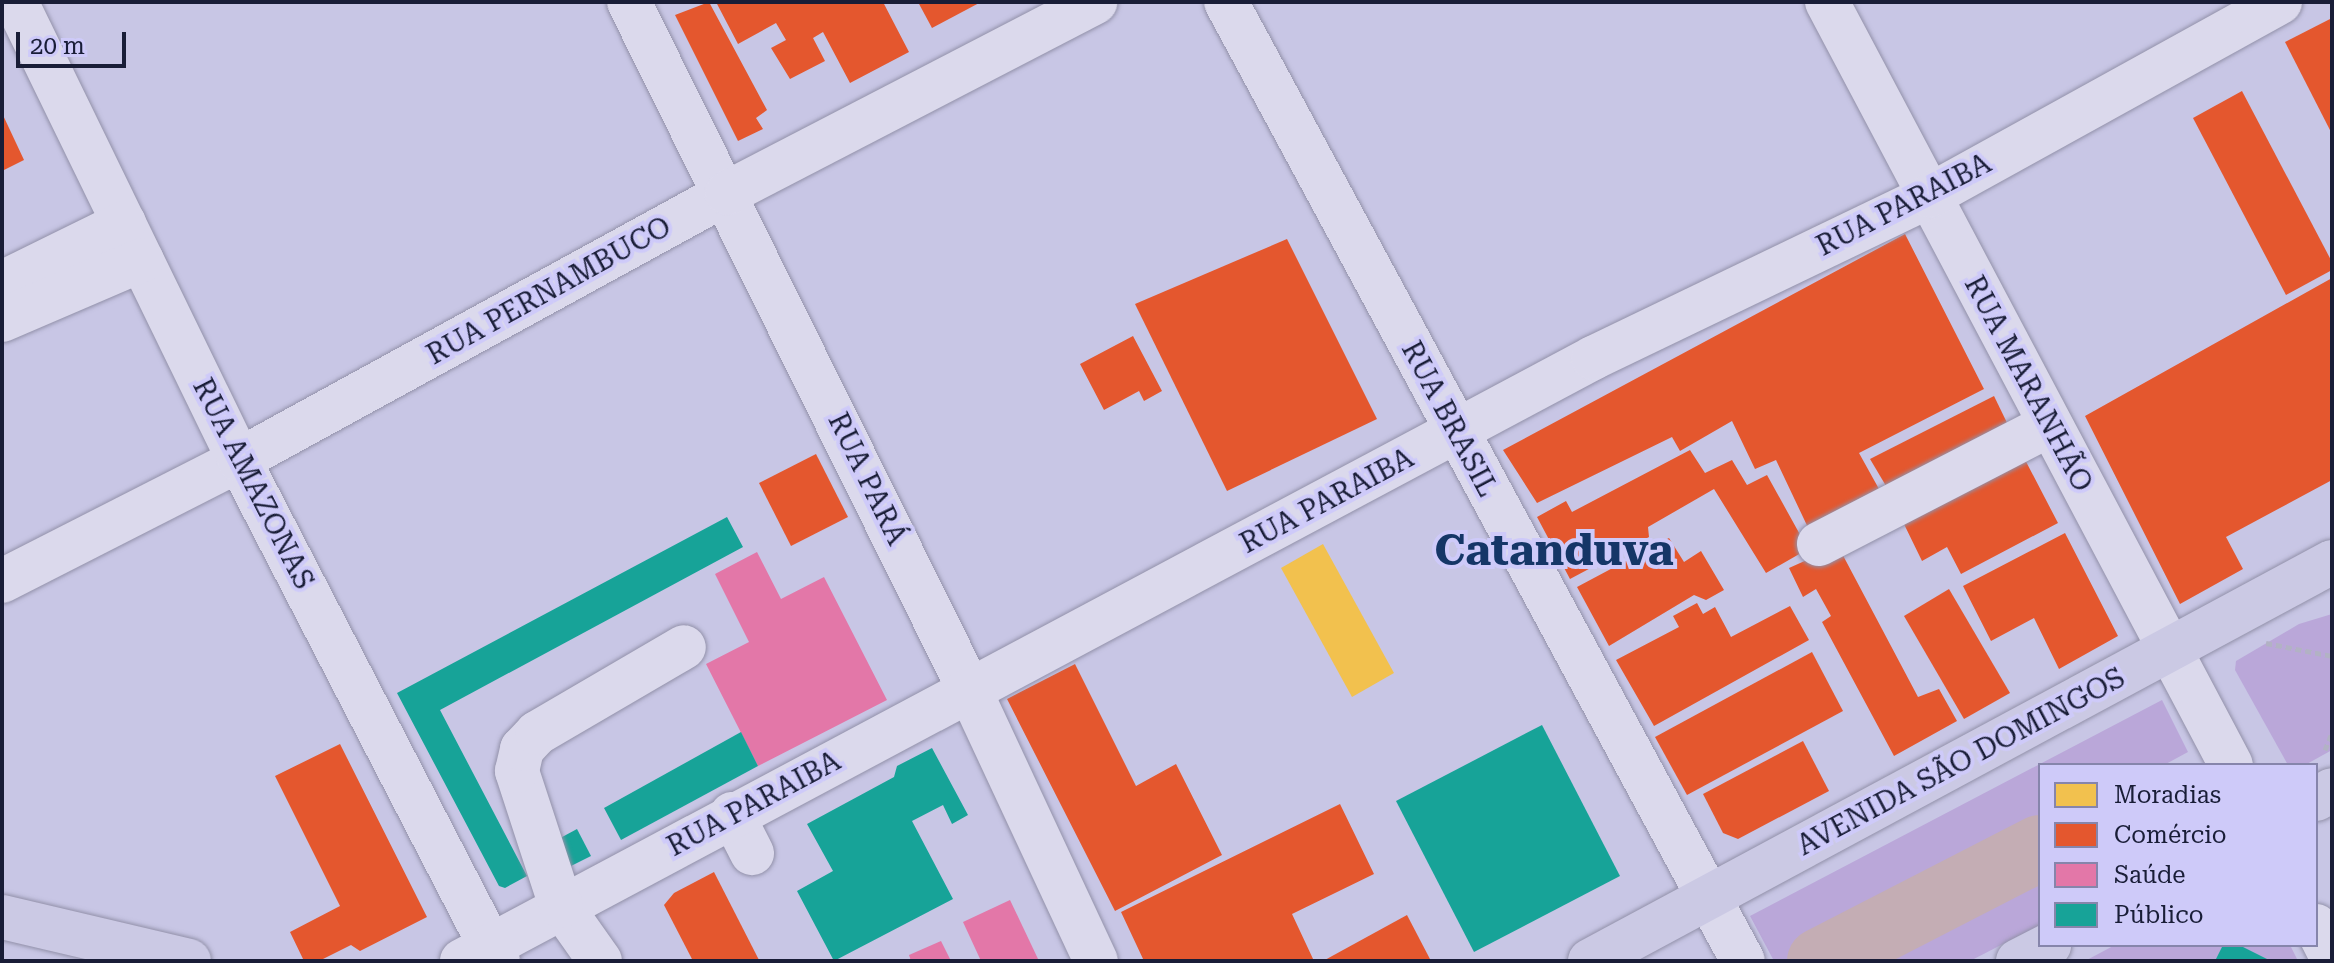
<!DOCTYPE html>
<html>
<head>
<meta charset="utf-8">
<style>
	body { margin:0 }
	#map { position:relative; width:2334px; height:963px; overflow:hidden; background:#c8c6e5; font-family:"Roboto Serif",serif }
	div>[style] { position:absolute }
	.green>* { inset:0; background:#baa7d9 }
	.homes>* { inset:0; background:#f2c14e }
	.shops>* { inset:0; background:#e4572e }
	.health>* { inset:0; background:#e377a8 }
	.public>* { inset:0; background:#17a398 }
	.river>* { height:66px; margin:-33px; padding:0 33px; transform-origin:33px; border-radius:33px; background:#c4adb4 }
	.path>* { height:5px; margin-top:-2.5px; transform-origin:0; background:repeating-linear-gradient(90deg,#b2b2c4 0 6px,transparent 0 10px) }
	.roads { filter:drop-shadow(0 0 2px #9291a9) drop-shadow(0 0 2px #9291a9) }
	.minor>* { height:44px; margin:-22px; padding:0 22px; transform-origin:22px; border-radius:22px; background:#dbd9ec }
	.major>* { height:44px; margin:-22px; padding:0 22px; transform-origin:22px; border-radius:22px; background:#cbc9e4 }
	span { translate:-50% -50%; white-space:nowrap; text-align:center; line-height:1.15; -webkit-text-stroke:8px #cecaf9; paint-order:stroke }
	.street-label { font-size:28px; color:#191d37 }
	.town-label { font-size:44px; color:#153667; font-weight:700 }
	.frame { position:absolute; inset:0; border:4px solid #191d37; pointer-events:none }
	.legend { position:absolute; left:2038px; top:763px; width:280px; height:184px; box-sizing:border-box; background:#cecaf9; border:2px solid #8685ab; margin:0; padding:10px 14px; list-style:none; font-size:24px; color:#191d37 }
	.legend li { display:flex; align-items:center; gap:16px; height:40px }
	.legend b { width:40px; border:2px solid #8685ab }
	.scale { position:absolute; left:16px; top:32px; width:110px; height:36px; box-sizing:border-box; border:4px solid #191d37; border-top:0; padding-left:10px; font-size:24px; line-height:28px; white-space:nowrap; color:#191d37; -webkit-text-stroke:6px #cecaf9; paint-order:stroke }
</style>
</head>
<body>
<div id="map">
	<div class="green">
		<div style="clip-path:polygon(2332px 614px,2332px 750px,2305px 765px,2288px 765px,2235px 670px,2236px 661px,2299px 624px)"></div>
		<div style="clip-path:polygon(2162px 700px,2188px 752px,2164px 765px,2040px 765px,2040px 830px,1791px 961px,1774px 961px,1750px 916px)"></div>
		<div style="clip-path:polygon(2040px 864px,2040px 925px,1970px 961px,1849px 961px)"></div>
		<div style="clip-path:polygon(2115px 945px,2290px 945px,2298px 961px,2085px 961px)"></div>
	</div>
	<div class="homes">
		<div style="clip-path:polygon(1323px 544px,1394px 673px,1352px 697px,1281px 568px)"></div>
	</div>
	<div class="shops">
		<div style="clip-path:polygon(709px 2px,767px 110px,756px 118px,763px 129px,738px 141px,675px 15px)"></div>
		<div style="clip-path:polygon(716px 2px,883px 2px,909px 52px,850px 83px,823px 32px,813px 38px,825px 61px,790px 79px,771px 48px,786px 40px,776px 23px,738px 44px)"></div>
		<div style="clip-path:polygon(918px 2px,981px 2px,932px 28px)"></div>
		<div style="clip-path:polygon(2332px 18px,2332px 134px,2285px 42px)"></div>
		<div style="clip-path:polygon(2242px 91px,2332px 262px,2332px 270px,2286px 295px,2193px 118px)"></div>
		<div style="clip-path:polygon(2px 113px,24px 160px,2px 171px)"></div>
		<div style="clip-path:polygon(1905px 234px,1984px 389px,1859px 453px,1884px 498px,1812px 536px,1776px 460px,1755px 469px,1732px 421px,1680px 451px,1672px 437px,1537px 503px,1503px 450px)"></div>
		<div style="clip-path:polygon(1287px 239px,1377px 419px,1227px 491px,1135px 304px)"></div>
		<div style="clip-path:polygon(2332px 278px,2332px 480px,2226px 537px,2243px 569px,2180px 604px,2085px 416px)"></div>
		<div style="clip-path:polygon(1133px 336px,1162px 391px,1144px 401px,1139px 391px,1104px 410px,1080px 364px)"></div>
		<div style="clip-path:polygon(1994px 396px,2011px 431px,1892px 496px,1870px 459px)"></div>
		<div style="clip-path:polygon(1690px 450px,1705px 473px,1732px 460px,1747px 485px,1767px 475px,1808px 549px,1766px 573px,1714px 489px,1648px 527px,1649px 537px,1570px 579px,1537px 517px,1566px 501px,1572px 512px)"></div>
		<div style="clip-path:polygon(2021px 452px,2058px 523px,1961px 574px,1947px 547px,1922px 561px,1902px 520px)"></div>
		<div style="clip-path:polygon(816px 454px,848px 517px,791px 546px,759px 483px)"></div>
		<div style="clip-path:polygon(2065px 533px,2118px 636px,2059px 669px,2034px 618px,1991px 641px,1963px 586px)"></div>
		<div style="clip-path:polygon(1669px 538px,1684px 562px,1701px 551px,1724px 590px,1706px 600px,1694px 595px,1609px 646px,1577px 587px)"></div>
		<div style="clip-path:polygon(1838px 546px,1918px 697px,1939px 689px,1957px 721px,1894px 756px,1822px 622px,1831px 616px,1816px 589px,1803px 597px,1789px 568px)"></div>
		<div style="clip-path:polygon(1949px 589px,2010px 693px,1964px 719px,1904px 616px)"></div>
		<div style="clip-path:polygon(1697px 603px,1703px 614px,1715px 607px,1731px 637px,1790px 606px,1809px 640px,1654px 726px,1616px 660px,1679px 627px,1673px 616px)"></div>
		<div style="clip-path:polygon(1812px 652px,1843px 711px,1687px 795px,1655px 737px)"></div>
		<div style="clip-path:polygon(1075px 664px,1136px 786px,1176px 764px,1222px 855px,1115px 911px,1007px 699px)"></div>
		<div style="clip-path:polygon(1803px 741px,1829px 791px,1738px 839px,1723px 833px,1703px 794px)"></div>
		<div style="clip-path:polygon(340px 744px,427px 917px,360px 951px,351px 945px,319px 961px,304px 961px,290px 932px,340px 906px,275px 776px)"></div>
		<div style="clip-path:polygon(1340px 804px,1374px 874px,1292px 914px,1314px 961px,1144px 961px,1121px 912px)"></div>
		<div style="clip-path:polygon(714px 872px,759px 960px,757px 961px,693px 961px,664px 905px,674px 893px)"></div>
		<div style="clip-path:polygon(1407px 915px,1431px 961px,1323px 961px)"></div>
	</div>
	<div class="health">
		<div style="clip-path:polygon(757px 552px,781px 599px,824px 577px,887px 700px,758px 766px,706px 664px,749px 642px,715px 574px)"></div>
		<div style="clip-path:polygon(1010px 900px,1039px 961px,981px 961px,963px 922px)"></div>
		<div style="clip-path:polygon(941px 941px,951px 961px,911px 961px,909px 955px)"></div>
	</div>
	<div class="public">
		<div style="clip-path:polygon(727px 517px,743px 547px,440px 710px,527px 876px,505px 888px,499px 886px,397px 693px)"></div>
		<div style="clip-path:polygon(1542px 725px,1620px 876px,1474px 952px,1396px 801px)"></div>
		<div style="clip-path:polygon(741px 732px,758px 766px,621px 840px,604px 808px)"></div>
		<div style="clip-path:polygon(932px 748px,968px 815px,952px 824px,943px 805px,912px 821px,953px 899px,834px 961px,797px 891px,833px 871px,807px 824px,894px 777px,897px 766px)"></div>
		<div style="clip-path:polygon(577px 829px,591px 856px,565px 869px,551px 843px)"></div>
		<div style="clip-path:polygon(2223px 945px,2239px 945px,2271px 961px,2215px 961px)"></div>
	</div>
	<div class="river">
		<div style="left:1820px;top:961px;width:247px;rotate:-27.2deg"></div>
	</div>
	<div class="path">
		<div style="left:2266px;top:643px;width:67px;rotate:11.1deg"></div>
		<div style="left:2325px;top:750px;width:18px;rotate:-68deg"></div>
	</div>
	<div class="roads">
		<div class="minor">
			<div style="left:16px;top:2px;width:509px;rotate:64.04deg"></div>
			<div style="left:239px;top:460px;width:564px;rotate:62.66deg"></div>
			<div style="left:629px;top:2px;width:769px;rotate:63.67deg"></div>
			<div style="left:970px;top:691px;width:298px;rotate:65deg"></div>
			<div style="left:1226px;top:2px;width:1089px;rotate:61.67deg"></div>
			<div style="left:1827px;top:2px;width:863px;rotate:62.1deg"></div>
			<div style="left:2px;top:283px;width:136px;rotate:-26.2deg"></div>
			<div style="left:2px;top:320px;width:152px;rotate:-23.2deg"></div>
			<div style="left:1819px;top:544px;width:260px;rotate:-27.3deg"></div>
			<div style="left:2px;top:581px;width:266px;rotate:-27deg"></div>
			<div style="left:239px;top:460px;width:556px;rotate:-28.68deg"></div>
			<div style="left:727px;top:193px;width:415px;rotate:-27.4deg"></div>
			<div style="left:732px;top:814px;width:44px;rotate:62.9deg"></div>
			<div style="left:2316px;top:926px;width:35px;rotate:63deg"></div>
			<div style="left:462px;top:961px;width:1282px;rotate:-28.06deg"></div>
			<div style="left:1593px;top:358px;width:373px;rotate:-25.7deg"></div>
			<div style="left:1929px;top:196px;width:401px;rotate:-28.9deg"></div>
			<div style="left:600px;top:961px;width:67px;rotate:-125.3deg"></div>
			<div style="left:561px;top:906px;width:142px;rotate:-108.1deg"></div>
			<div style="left:517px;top:771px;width:23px;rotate:-77deg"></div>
			<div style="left:522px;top:749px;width:22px;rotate:-47deg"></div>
			<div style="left:537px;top:733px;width:170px;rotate:-30.3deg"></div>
		</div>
		<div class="major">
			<div style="left:2316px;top:799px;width:18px;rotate:-29deg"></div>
			<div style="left:2px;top:917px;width:192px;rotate:13.2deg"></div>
			<div style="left:1590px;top:961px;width:842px;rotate:-28.27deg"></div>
			<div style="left:2018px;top:961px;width:35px;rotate:-27deg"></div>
		</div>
	</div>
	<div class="street-label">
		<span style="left:1904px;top:205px;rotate:-27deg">RUA PARAIBA</span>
		<span style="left:549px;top:291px;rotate:-29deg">RUA PERNAMBUCO</span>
		<span style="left:2028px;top:384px;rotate:62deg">RUA MARANHÃO</span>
		<span style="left:1449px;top:419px;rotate:62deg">RUA BRASIL</span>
		<span style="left:867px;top:479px;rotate:64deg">RUA PARÁ</span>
		<span style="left:253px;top:484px;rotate:63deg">RUA AMAZONAS</span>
		<span style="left:1327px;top:501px;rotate:-28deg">RUA PARAIBA</span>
		<span style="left:1961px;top:762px;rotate:-28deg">AVENIDA SÃO DOMINGOS</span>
		<span style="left:754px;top:804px;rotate:-28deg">RUA PARAIBA</span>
	</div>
	<div class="town-label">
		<span style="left:1554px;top:550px">Catanduva</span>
	</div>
	<div class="frame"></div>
	<ul class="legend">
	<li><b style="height:22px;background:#f2c14e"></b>Moradias</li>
	<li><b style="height:22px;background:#e4572e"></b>Comércio</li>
	<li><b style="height:22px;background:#e377a8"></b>Saúde</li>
	<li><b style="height:22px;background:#17a398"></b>Público</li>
	</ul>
	<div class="scale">20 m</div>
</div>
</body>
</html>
